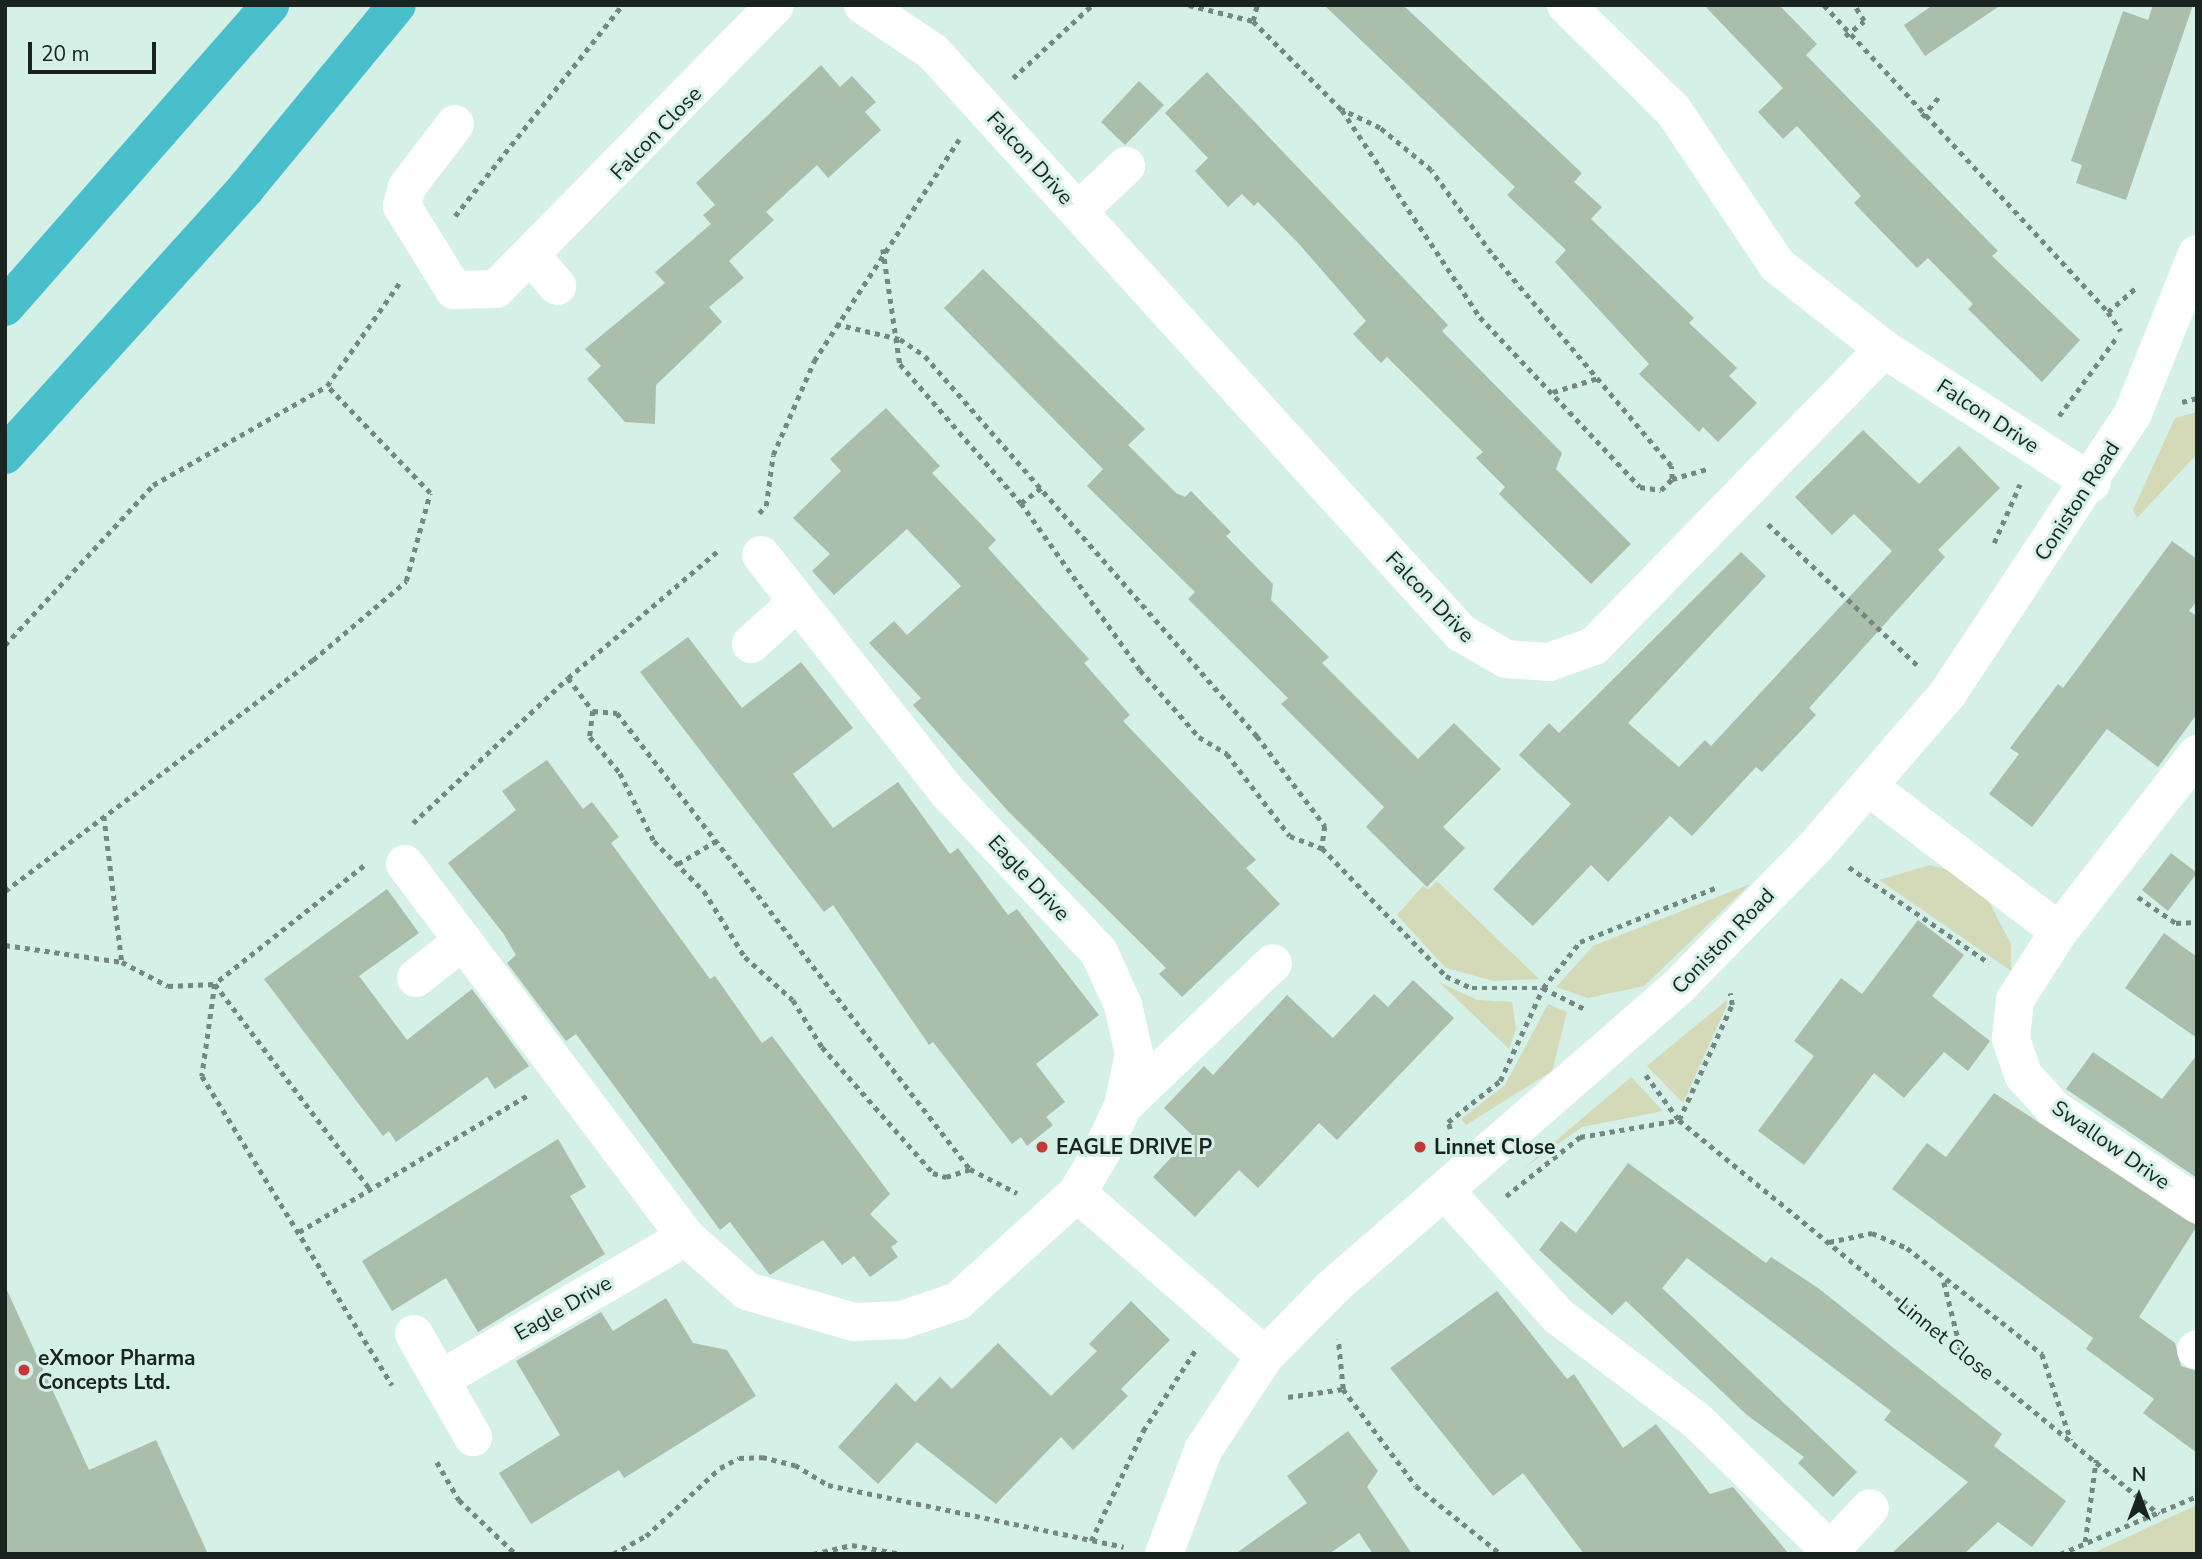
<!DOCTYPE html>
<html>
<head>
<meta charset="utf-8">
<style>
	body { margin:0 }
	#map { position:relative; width:2202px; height:1559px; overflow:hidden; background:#d4f0e7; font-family:"Nunito Sans",sans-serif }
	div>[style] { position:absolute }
	.green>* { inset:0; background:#d4d9b8 }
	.building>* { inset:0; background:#abbdab }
	.path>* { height:4.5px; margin-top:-2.25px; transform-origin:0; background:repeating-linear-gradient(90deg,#748882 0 5px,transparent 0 10px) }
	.minor>* { height:38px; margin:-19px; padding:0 19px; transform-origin:19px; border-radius:19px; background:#fff }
	.highway>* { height:38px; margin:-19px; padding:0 19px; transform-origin:19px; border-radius:19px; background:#48bfcb }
	.dots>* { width:19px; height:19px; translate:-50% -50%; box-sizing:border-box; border:4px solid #d4f0e7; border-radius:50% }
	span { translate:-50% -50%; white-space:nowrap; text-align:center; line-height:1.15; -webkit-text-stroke:6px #d4f0e7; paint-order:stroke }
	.street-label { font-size:21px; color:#192421 }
	.poi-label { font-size:21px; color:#192421; font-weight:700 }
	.left { translate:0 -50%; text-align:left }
	.frame { position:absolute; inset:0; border:7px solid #192421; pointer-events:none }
	.north { position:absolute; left:2104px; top:1461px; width:70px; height:70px; -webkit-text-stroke:5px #d4f0e7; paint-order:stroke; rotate:0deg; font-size:19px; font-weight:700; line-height:28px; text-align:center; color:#192421 }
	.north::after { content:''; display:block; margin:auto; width:24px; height:32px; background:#192421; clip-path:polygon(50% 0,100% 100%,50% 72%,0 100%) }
	.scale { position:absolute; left:28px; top:42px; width:128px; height:32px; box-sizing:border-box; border:4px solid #192421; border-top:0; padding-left:9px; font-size:21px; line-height:24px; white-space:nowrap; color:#192421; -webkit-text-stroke:5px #d4f0e7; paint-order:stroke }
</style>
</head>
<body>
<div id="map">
	<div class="green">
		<div style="clip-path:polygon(2197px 412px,2197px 454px,2137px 518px,2133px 510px,2175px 418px)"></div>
		<div style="clip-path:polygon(1930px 865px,1959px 873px,1985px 894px,2011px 944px,2011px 971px,1879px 880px)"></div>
		<div style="clip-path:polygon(1437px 881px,1539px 979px,1494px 981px,1446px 968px,1397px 915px,1423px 886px,1428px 890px)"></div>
		<div style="clip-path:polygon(1750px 884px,1644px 986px,1588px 998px,1556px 987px,1593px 946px)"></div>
		<div style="clip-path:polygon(1439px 982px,1477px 1000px,1512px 1002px,1516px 1029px,1509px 1049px)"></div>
		<div style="clip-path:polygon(1727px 1000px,1727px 1005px,1683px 1103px,1647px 1066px)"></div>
		<div style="clip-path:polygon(1548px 1004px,1567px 1012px,1552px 1071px,1466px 1125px,1461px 1119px,1505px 1085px)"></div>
		<div style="clip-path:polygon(1631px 1077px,1663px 1111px,1582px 1127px,1524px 1168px)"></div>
		<div style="clip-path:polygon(2197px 1505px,2197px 1554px,2091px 1554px)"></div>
	</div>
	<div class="building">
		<div style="clip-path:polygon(1324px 5px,1403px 5px,1582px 173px,1574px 182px,1602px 207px,1591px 219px,1694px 318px,1689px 323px,1737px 368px,1729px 376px,1757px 403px,1718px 442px,1703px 427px,1699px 432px,1639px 374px,1649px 364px,1555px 262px,1566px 250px,1507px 195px,1515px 187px)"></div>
		<div style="clip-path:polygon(1704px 5px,1779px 5px,1817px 44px,1806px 55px,1998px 251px,1992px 256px,2080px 340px,2042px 382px,1968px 309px,1973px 304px,1928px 258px,1917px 268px,1854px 203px,1861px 196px,1797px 126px,1783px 139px,1758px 112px,1783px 88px)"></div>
		<div style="clip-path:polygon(1933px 5px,2001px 5px,1925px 56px,1904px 25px)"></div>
		<div style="clip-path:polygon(2153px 5px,2193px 5px,2126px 200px,2076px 183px,2082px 165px,2071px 161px,2123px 11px,2148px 20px)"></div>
		<div style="clip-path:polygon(821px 65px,840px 87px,852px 76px,876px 102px,865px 112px,881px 130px,828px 178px,817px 165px,766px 212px,774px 220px,729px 261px,744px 278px,709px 307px,722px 322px,656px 385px,655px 424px,625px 422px,587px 379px,601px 366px,585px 349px,665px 283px,655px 272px,711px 224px,703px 215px,715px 205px,696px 183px)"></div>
		<div style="clip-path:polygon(1207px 72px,1448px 325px,1442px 331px,1562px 453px,1556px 469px,1631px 544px,1591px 584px,1499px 494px,1505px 487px,1476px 458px,1483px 452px,1387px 357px,1381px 363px,1353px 334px,1366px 321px,1300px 245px,1258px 202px,1254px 206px,1242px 194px,1228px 207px,1195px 171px,1208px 158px,1165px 113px)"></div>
		<div style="clip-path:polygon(1139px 81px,1164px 105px,1125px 145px,1101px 122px)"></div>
		<div style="clip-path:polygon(983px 269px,1145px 429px,1128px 445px,1176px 493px,1185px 497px,1191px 491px,1231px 532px,1226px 536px,1273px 584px,1271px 600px,1329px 657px,1322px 663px,1418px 759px,1454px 723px,1501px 769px,1443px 827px,1465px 848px,1427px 887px,1366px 827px,1384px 807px,1281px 704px,1288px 698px,1188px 599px,1195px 592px,1087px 486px,1103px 469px,944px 308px)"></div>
		<div style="clip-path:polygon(886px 408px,940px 466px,932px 473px,996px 540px,988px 548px,1089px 659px,1084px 663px,1130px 715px,1123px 721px,1256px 860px,1246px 868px,1280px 904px,1182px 997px,1159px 974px,1166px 968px,1007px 810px,913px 705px,921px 698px,869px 643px,894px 621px,907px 635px,961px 586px,907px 529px,834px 595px,812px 571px,830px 554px,793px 518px,841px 471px,830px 459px)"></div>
		<div style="clip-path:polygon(1863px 430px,1919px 484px,1959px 446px,2000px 488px,1938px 550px,1945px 557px,1809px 708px,1816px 715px,1762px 772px,1756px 767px,1692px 836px,1670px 816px,1608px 882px,1591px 865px,1533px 926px,1493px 889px,1571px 804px,1519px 755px,1549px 723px,1559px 733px,1741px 552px,1766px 576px,1628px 723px,1679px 767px,1705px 740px,1711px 746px,1892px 551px,1854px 514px,1832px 535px,1795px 497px)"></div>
		<div style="clip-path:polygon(2172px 541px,2197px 559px,2197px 601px,2189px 611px,2197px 616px,2197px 714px,2158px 767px,2107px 729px,2032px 827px,1989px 794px,2019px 754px,2010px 748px,2058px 684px,2063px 688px)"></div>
		<div style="clip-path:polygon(688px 637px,742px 708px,801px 662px,853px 728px,793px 774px,833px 828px,898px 782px,950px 854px,958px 848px,1008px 915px,1017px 909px,1099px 1015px,1036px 1064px,1065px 1102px,1046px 1117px,1053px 1125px,1027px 1146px,1021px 1137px,1012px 1144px,933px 1042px,929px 1045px,833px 905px,824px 912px,640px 672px)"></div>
		<div style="clip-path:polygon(547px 760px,583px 809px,592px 802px,619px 837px,611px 843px,710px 979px,715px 976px,762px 1043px,772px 1036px,890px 1194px,870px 1214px,898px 1242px,891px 1247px,898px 1257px,870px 1277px,854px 1256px,842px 1265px,823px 1240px,770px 1275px,730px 1222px,720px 1230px,576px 1034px,566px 1041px,507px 963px,516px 955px,503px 933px,448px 863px,516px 810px,502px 791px)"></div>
		<div style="clip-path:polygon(2171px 853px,2197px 873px,2168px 911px,2142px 890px)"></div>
		<div style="clip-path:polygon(387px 889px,419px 933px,359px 976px,407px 1040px,472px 989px,529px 1066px,495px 1089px,487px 1077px,396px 1142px,389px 1131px,383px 1136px,264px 979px)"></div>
		<div style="clip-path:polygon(1918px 920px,1964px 955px,1932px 996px,1990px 1041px,1968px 1071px,1944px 1052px,1904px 1098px,1874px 1073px,1804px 1165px,1758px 1131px,1814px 1056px,1794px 1041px,1841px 978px,1862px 994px)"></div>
		<div style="clip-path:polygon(2164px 933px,2197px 957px,2197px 1038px,2125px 988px)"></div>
		<div style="clip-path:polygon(1413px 980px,1454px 1018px,1337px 1140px,1319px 1123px,1258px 1188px,1239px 1170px,1195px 1217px,1153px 1177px,1192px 1135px,1164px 1108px,1204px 1066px,1213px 1075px,1287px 995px,1333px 1038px,1374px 994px,1388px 1007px)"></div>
		<div style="clip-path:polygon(2093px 1052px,2162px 1099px,2197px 1055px,2197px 1178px,2066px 1089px)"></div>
		<div style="clip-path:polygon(1994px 1093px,2197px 1226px,2139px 1317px,2175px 1343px,2181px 1366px,2197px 1371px,2197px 1453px,2143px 1413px,2154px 1399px,2086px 1349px,2093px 1338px,1892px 1189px,1927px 1143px,1946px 1157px)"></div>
		<div style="clip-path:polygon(558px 1139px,586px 1187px,570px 1196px,605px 1254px,478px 1332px,446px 1278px,392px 1311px,362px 1261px)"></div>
		<div style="clip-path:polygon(1628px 1163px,1766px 1263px,1771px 1257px,1818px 1288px,2002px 1434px,1994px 1446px,2066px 1501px,2032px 1547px,1998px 1522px,1964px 1554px,1891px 1554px,1968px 1482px,1884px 1420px,1891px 1411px,1687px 1258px,1662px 1288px,1857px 1472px,1833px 1497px,1798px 1463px,1804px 1457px,1747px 1415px,1626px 1301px,1612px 1315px,1539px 1250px,1561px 1221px,1576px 1233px)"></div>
		<div style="clip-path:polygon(5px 1286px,89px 1470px,156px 1440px,208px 1554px,5px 1554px)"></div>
		<div style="clip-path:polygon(1497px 1291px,1567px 1379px,1574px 1374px,1623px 1448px,1656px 1424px,1710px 1494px,1733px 1487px,1789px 1554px,1584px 1554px,1523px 1473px,1493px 1496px,1390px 1368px)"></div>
		<div style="clip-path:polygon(666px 1298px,693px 1343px,727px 1350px,756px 1396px,624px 1478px,619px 1470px,531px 1524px,499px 1473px,560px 1435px,516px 1361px,601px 1312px,613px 1331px)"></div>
		<div style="clip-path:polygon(1131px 1301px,1170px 1340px,1121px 1389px,1128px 1396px,1073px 1450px,1061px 1437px,996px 1504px,917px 1442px,878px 1484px,838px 1447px,896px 1383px,915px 1402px,940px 1377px,952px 1389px,998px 1343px,1051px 1396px,1097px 1351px,1089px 1344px)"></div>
		<div style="clip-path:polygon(1348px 1431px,1378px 1471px,1367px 1487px,1412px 1554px,1373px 1554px,1359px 1533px,1329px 1554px,1235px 1554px,1307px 1503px,1287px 1476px)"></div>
	</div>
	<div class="path">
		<div style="left:1189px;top:5px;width:66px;rotate:14deg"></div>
		<div style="left:1253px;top:21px;width:126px;rotate:45deg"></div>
		<div style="left:1342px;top:110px;width:249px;rotate:56.3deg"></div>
		<div style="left:1480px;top:317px;width:233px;rotate:46.7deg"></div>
		<div style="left:1640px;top:487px;width:21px;rotate:8deg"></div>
		<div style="left:1661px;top:490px;width:16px;rotate:-45deg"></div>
		<div style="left:1672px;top:479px;width:13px;rotate:-94deg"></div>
		<div style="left:1671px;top:466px;width:279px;rotate:-130.2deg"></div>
		<div style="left:1491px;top:253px;width:102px;rotate:-125.9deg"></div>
		<div style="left:1431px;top:170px;width:66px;rotate:-140.5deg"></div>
		<div style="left:1380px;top:128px;width:42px;rotate:-154.7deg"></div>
		<div style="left:1824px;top:5px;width:418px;rotate:47.2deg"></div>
		<div style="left:2108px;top:312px;width:38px;rotate:-41deg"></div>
		<div style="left:1253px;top:21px;width:16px;rotate:-76deg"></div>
		<div style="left:1845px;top:36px;width:24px;rotate:-38deg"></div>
		<div style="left:1864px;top:21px;width:19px;rotate:-122deg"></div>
		<div style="left:1013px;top:78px;width:108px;rotate:-42.7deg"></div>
		<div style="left:1922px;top:117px;width:26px;rotate:-50deg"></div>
		<div style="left:455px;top:216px;width:269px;rotate:-51.6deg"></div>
		<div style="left:883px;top:249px;width:116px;rotate:81.6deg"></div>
		<div style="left:900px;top:364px;width:184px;rotate:49deg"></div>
		<div style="left:1021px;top:503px;width:205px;rotate:54.5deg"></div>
		<div style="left:1140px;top:670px;width:89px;rotate:48.6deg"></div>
		<div style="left:1199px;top:737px;width:33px;rotate:31deg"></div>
		<div style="left:1227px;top:754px;width:103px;rotate:52.5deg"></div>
		<div style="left:1290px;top:836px;width:34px;rotate:21deg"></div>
		<div style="left:2108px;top:312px;width:23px;rotate:56deg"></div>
		<div style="left:836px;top:324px;width:66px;rotate:13.2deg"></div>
		<div style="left:900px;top:339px;width:30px;rotate:34deg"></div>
		<div style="left:925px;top:356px;width:505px;rotate:48.86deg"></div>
		<div style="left:1257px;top:736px;width:113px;rotate:52.9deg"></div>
		<div style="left:1325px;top:826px;width:22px;rotate:98deg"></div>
		<div style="left:1322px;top:848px;width:178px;rotate:45.9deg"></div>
		<div style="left:1446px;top:976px;width:29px;rotate:25deg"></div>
		<div style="left:1472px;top:988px;width:71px"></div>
		<div style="left:1543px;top:988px;width:49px;rotate:26.6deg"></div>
		<div style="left:1553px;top:392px;width:47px;rotate:-17.3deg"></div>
		<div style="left:2182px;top:402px;width:16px;rotate:-15deg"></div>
		<div style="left:2059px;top:416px;width:97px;rotate:-53.8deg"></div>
		<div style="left:1672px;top:479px;width:37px;rotate:-16deg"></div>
		<div style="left:1021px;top:503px;width:25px;rotate:-37deg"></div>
		<div style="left:759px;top:513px;width:10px;rotate:-45deg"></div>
		<div style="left:766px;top:506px;width:51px;rotate:-82.2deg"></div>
		<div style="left:773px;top:455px;width:103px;rotate:-66.4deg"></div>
		<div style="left:814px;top:361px;width:265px;rotate:-56.8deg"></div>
		<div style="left:1768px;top:524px;width:205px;rotate:43.4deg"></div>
		<div style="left:1994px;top:543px;width:64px;rotate:-66.2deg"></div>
		<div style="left:5px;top:645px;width:218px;rotate:-47.2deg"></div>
		<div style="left:153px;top:485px;width:200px;rotate:-29.6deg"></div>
		<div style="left:327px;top:386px;width:127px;rotate:-54.9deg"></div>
		<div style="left:568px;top:678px;width:41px;rotate:52.9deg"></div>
		<div style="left:593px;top:711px;width:24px;rotate:5deg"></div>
		<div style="left:617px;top:713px;width:577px;rotate:52.26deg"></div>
		<div style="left:970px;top:1169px;width:53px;rotate:27.1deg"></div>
		<div style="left:593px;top:711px;width:26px;rotate:97deg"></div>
		<div style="left:590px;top:737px;width:47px;rotate:50.2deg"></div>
		<div style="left:620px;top:773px;width:76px;rotate:63.4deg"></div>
		<div style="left:654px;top:841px;width:71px;rotate:45deg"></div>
		<div style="left:704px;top:891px;width:78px;rotate:58.2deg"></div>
		<div style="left:745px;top:957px;width:64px;rotate:41.9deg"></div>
		<div style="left:793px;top:1000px;width:55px;rotate:58.3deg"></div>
		<div style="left:822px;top:1047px;width:168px;rotate:48.6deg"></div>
		<div style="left:933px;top:1173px;width:14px;rotate:17deg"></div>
		<div style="left:946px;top:1177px;width:25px;rotate:-18deg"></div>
		<div style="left:104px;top:816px;width:147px;rotate:83deg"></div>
		<div style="left:122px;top:962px;width:52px;rotate:27.6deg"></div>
		<div style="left:168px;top:986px;width:47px;rotate:-2.4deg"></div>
		<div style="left:215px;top:984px;width:258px;rotate:52.9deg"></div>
		<div style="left:413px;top:823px;width:212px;rotate:-43.1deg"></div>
		<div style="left:568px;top:678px;width:198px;rotate:-40.3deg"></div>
		<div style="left:678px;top:864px;width:44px;rotate:-31.2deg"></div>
		<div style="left:364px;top:866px;width:190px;rotate:141.6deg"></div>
		<div style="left:215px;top:984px;width:93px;rotate:98deg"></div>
		<div style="left:202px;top:1076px;width:363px;rotate:58.4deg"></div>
		<div style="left:1849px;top:867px;width:170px;rotate:34.4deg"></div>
		<div style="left:5px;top:891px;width:385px;rotate:-36.9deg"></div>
		<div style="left:313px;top:660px;width:122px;rotate:-40.3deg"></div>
		<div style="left:406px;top:581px;width:91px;rotate:-74.7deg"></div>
		<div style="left:430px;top:493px;width:149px;rotate:-133.9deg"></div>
		<div style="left:2138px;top:897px;width:46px;rotate:34.4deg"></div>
		<div style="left:2176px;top:923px;width:21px;rotate:-3deg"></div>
		<div style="left:5px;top:945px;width:118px;rotate:8.3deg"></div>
		<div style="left:1646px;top:1075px;width:56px;rotate:53.7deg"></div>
		<div style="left:1679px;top:1120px;width:621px;rotate:39.38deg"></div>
		<div style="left:1450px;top:1129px;width:7px;rotate:-106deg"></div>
		<div style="left:1448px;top:1122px;width:66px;rotate:-38.3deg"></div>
		<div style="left:1500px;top:1081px;width:102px;rotate:-65.2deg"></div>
		<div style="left:1543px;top:988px;width:59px;rotate:-51.2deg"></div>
		<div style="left:1580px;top:942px;width:145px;rotate:-21.8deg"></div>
		<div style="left:1506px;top:1196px;width:95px;rotate:-38.6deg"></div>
		<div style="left:1580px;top:1137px;width:100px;rotate:-9.7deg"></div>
		<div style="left:1679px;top:1120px;width:127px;rotate:-65.3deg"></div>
		<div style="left:1732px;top:1005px;width:12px;rotate:-99deg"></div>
		<div style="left:299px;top:1232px;width:269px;rotate:-30.9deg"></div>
		<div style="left:1829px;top:1242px;width:44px;rotate:-11.8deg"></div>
		<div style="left:1872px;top:1233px;width:38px;rotate:23deg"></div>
		<div style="left:1907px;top:1248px;width:172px;rotate:38.1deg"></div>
		<div style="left:2042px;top:1354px;width:91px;rotate:71.4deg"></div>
		<div style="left:1944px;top:1282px;width:70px;rotate:76deg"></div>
		<div style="left:1343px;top:1389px;width:121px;rotate:53deg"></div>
		<div style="left:1416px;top:1486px;width:109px;rotate:38.7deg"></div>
		<div style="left:1288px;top:1397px;width:56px;rotate:-8.3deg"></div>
		<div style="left:1343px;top:1389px;width:50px;rotate:-95.7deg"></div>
		<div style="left:437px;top:1462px;width:44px;rotate:59.9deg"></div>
		<div style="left:459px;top:1500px;width:79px;rotate:43.5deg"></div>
		<div style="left:1091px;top:1541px;width:122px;rotate:-64.7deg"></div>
		<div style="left:1143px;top:1431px;width:98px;rotate:-57.1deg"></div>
		<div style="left:2085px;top:1542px;width:83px;rotate:-82.4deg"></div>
		<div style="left:613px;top:1554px;width:38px;rotate:-29deg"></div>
		<div style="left:646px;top:1536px;width:100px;rotate:-42.6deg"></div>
		<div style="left:720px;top:1468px;width:21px;rotate:-28deg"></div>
		<div style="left:739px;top:1458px;width:23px;rotate:-2deg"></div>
		<div style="left:762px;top:1457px;width:34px;rotate:14deg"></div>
		<div style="left:795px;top:1465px;width:39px;rotate:31deg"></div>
		<div style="left:828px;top:1485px;width:302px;rotate:11.8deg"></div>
		<div style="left:813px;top:1554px;width:40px;rotate:-13deg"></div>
		<div style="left:852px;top:1545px;width:50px;rotate:10.4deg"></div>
		<div style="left:2060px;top:1554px;width:149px;rotate:-22.9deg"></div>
	</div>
	<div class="minor">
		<div style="left:863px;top:5px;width:84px;rotate:33.9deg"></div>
		<div style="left:933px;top:52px;width:785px;rotate:47.74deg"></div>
		<div style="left:1461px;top:633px;width:52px;rotate:30deg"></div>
		<div style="left:1506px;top:659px;width:43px;rotate:4deg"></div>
		<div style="left:1549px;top:662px;width:48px;rotate:-19.6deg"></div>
		<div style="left:1594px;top:646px;width:415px;rotate:-45.7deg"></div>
		<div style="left:1566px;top:5px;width:150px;rotate:44.5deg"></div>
		<div style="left:1673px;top:110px;width:187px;rotate:56.1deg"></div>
		<div style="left:1777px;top:265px;width:136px;rotate:38.1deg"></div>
		<div style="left:1884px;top:349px;width:247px;rotate:32.8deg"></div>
		<div style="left:455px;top:124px;width:79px;rotate:127.3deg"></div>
		<div style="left:407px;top:187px;width:20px;rotate:105deg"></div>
		<div style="left:402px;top:206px;width:99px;rotate:58.2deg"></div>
		<div style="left:454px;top:290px;width:42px;rotate:-1.4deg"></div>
		<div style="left:496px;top:289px;width:398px;rotate:-45.5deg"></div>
		<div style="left:1078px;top:211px;width:66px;rotate:-43.2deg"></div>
		<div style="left:533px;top:258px;width:37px;rotate:49deg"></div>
		<div style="left:751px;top:644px;width:61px;rotate:-42.3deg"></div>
		<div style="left:2197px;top:754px;width:224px;rotate:127.9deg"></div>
		<div style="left:2059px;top:931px;width:82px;rotate:122.5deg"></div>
		<div style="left:2015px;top:1000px;width:39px;rotate:96deg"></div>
		<div style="left:2011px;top:1039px;width:39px;rotate:71deg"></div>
		<div style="left:2024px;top:1076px;width:46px;rotate:47.6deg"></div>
		<div style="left:2055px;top:1110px;width:170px;rotate:33.5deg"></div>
		<div style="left:1869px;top:787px;width:238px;rotate:37.2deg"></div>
		<div style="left:405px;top:864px;width:467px;rotate:53deg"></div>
		<div style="left:686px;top:1237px;width:81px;rotate:41.5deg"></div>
		<div style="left:747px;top:1291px;width:111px;rotate:16.2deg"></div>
		<div style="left:854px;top:1322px;width:48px;rotate:-2.4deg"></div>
		<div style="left:902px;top:1320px;width:59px;rotate:-18.7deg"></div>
		<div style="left:958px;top:1301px;width:161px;rotate:-42.2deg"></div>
		<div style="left:1077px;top:1193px;width:49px;rotate:-59.2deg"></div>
		<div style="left:1102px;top:1151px;width:50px;rotate:-65deg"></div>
		<div style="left:1123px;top:1106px;width:53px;rotate:-78.1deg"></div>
		<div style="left:1134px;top:1054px;width:50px;rotate:-102.7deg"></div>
		<div style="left:1123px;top:1005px;width:58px;rotate:-114.4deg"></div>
		<div style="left:1099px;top:952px;width:223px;rotate:-133.4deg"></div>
		<div style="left:946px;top:790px;width:299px;rotate:-128.2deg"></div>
		<div style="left:416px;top:978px;width:60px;rotate:-38.2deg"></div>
		<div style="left:1123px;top:1106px;width:207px;rotate:-43.6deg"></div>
		<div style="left:1077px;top:1193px;width:249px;rotate:40.9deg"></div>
		<div style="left:1447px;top:1193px;width:166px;rotate:47.9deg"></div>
		<div style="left:1558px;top:1316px;width:173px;rotate:37deg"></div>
		<div style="left:1696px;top:1420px;width:192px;rotate:44.2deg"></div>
		<div style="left:414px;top:1334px;width:119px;rotate:60.2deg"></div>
		<div style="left:2196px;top:1350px;width:1px;rotate:-45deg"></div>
		<div style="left:441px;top:1379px;width:283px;rotate:-30.1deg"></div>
		<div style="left:1831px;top:1550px;width:57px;rotate:-47.1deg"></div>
		<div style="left:1164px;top:1554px;width:111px;rotate:-69.4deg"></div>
		<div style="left:1203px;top:1450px;width:113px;rotate:-56.6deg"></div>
		<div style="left:1265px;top:1356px;width:97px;rotate:-45.4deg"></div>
		<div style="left:1333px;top:1287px;width:460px;rotate:-41deg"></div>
		<div style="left:1680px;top:985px;width:196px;rotate:-45.6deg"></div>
		<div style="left:1817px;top:845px;width:201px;rotate:-49.2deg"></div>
		<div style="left:1948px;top:693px;width:336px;rotate:-56.5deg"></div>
		<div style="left:2133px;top:413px;width:171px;rotate:-68.1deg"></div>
	</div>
	<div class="highway">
		<div style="left:5px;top:307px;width:402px;rotate:-48.7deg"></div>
		<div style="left:5px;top:455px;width:360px;rotate:-47.9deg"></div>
		<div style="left:246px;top:188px;width:237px;rotate:-50.5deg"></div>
	</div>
	<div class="dots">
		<div style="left:1042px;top:1147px;background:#c63737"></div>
		<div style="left:1420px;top:1147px;background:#c63737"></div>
		<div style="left:24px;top:1370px;background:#c63737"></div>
	</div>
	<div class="street-label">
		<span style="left:656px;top:133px;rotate:-46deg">Falcon Close</span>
		<span style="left:1030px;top:158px;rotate:48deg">Falcon Drive</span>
		<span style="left:1988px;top:416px;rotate:33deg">Falcon Drive</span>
		<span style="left:2077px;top:501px;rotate:-57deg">Coniston Road</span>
		<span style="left:1430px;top:597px;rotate:46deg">Falcon Drive</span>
		<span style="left:1029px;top:878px;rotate:47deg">Eagle Drive</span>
		<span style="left:1723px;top:941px;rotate:-46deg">Coniston Road</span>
		<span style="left:2111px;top:1145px;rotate:35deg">Swallow Drive</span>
		<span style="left:563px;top:1308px;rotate:-30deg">Eagle Drive</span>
		<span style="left:1946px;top:1339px;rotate:39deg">Linnet Close</span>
	</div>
	<div class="poi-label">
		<span class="left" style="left:1056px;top:1147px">EAGLE DRIVE P</span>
		<span class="left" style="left:1434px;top:1147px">Linnet Close</span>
		<span class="left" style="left:38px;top:1370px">eXmoor Pharma<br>Concepts Ltd.</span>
	</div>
	<div class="frame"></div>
	<div class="north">N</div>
	<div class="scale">20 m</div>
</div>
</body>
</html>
